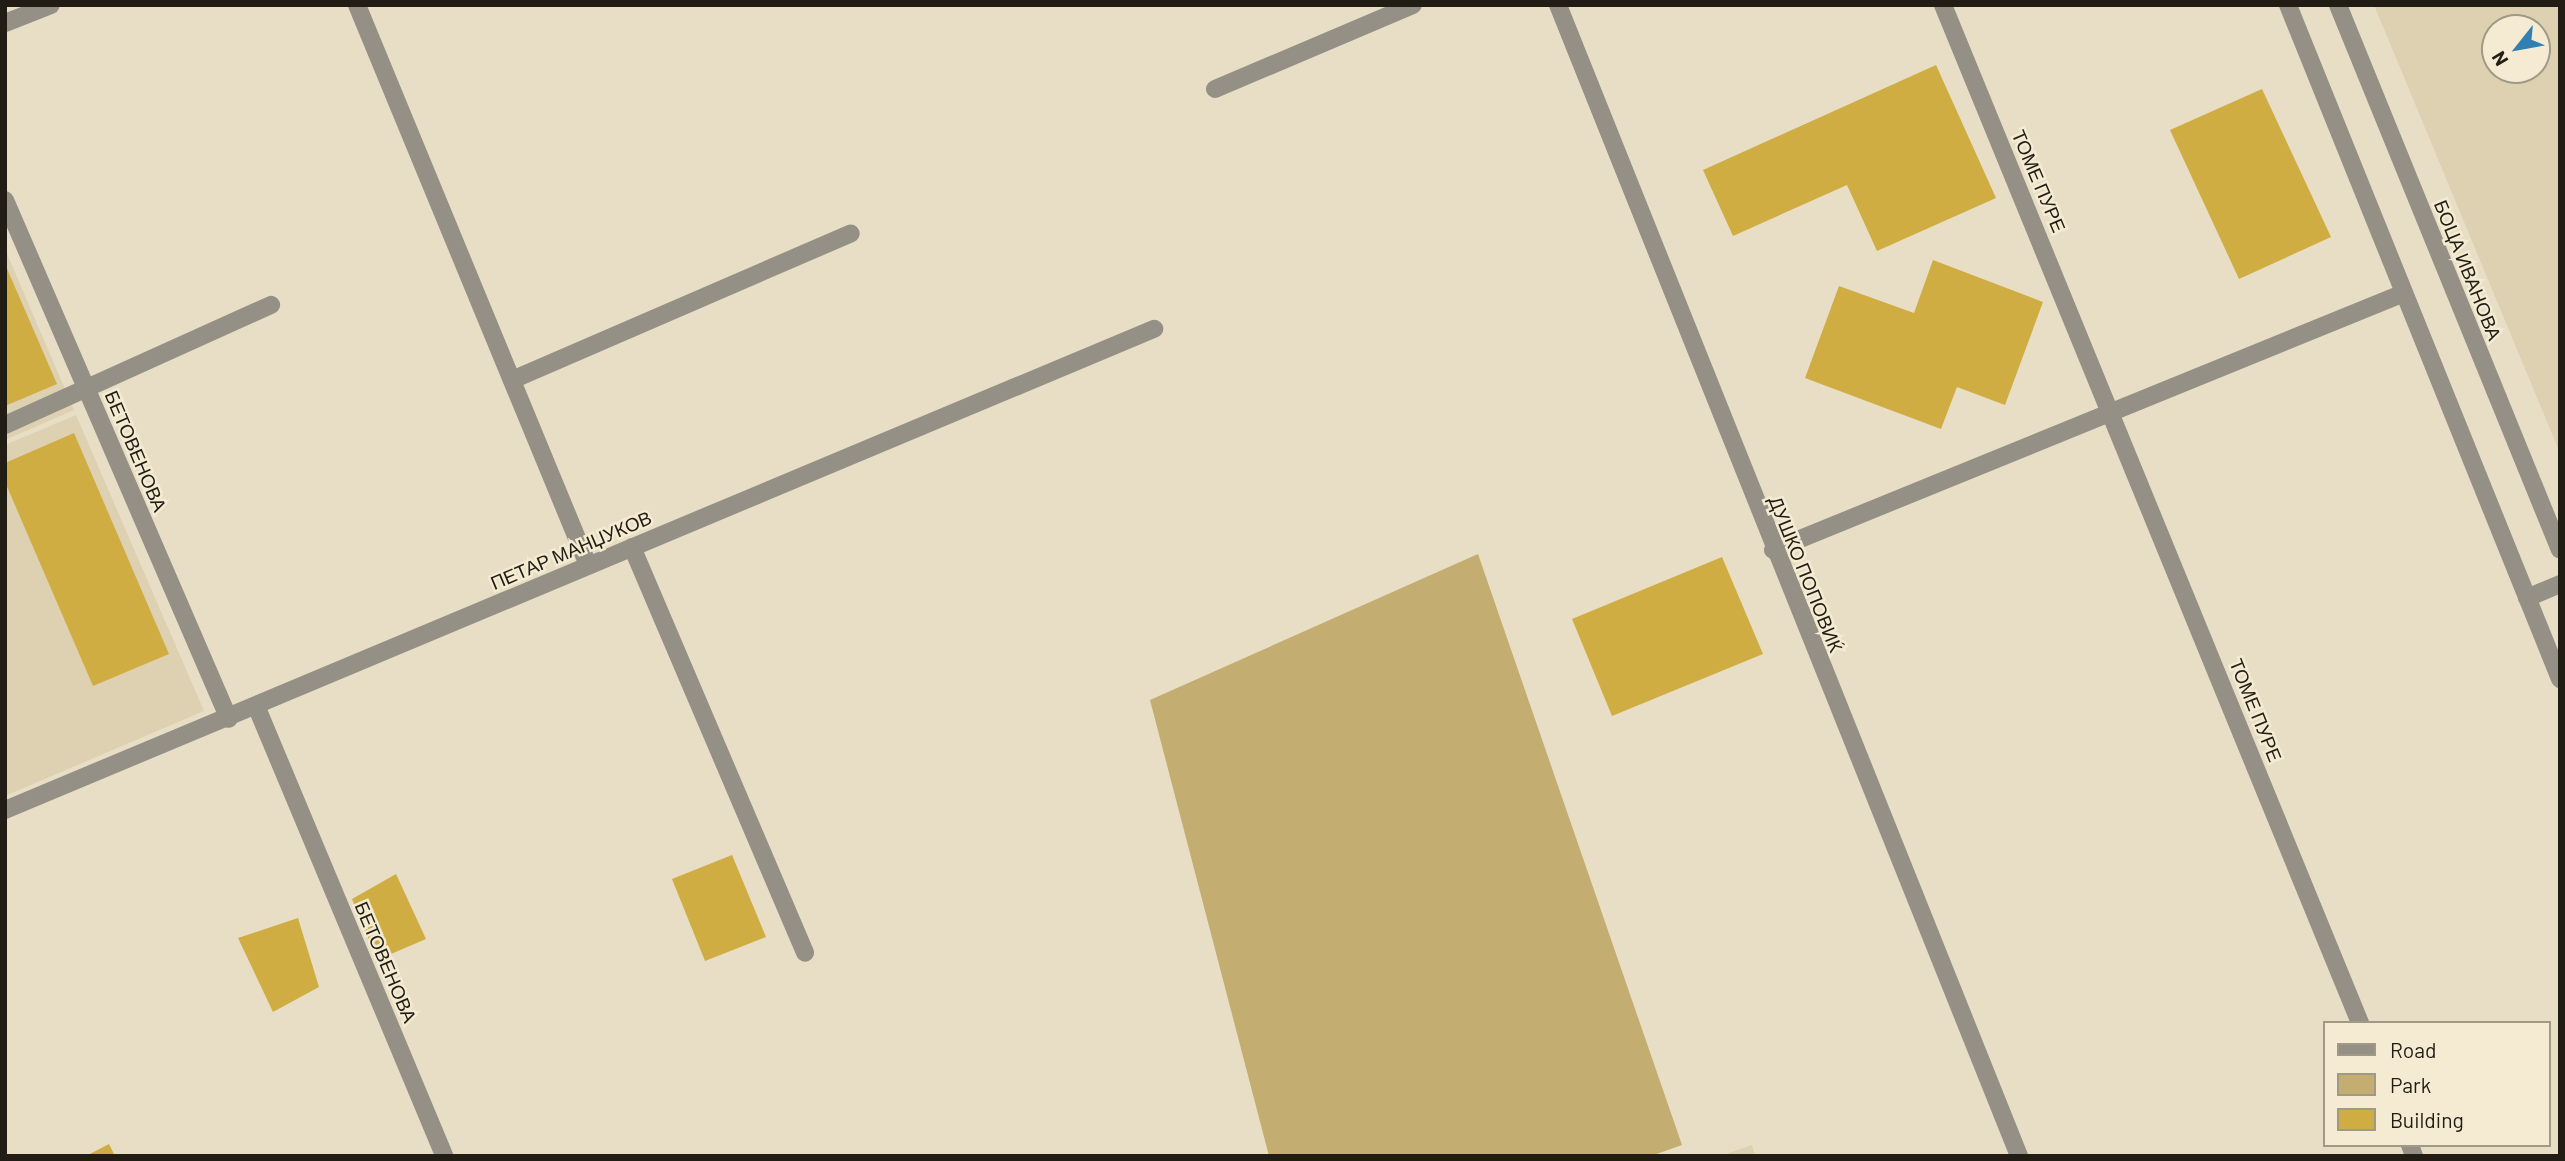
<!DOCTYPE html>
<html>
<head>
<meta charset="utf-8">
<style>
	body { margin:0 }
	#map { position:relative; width:2565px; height:1161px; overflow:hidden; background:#e7dec5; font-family:Barlow,sans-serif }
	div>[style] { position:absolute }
	.built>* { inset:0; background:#ddd1b1 }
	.green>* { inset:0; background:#c3ad70 }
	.building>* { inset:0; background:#d0ad43 }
	.minor>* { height:18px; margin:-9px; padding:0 9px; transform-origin:9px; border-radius:9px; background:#949086 }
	span { translate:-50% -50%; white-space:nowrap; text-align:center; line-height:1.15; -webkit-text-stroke:5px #f4ebd2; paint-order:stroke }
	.street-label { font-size:19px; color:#211d14 }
	.frame { position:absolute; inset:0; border:7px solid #211d14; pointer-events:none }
	.legend { position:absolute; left:2323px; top:1021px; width:228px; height:126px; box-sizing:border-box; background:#f4ebd2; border:2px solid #a09986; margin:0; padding:9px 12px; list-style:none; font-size:21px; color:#211d14 }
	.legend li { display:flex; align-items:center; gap:14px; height:35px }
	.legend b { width:35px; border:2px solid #a09986 }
	.north { position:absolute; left:2481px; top:14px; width:70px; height:70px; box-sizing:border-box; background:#f4ebd2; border:2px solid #a09986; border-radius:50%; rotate:239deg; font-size:19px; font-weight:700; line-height:28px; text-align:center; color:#211d14 }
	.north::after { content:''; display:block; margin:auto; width:24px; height:32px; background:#3280b2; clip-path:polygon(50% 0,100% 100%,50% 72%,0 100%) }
</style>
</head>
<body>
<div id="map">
	<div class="built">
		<div style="clip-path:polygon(evenodd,2374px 5px,2560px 5px,2560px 453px,2374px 5px,2495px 28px,2537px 28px,2537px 70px,2495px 70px,2495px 28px)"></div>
		<div style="clip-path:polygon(5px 249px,74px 410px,5px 440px)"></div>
		<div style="clip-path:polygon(76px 415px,204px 711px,5px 796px,5px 445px)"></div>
		<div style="clip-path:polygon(1752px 1145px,1755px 1156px,1720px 1156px)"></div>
	</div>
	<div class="green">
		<div style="clip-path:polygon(1478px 554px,1682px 1145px,1651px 1156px,1269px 1156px,1150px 700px)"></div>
	</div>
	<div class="building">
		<div style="clip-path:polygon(1936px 65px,1996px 198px,1877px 251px,1847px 185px,1733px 236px,1703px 170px)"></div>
		<div style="clip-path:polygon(2262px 89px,2331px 237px,2239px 279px,2170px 130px)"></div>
		<div style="clip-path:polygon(1933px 260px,2043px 302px,2005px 405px,1957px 387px,1941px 429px,1805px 378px,1839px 286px,1914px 313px)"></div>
		<div style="clip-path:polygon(5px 264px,57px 384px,5px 406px)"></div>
		<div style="clip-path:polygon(74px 433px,169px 654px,93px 686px,5px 482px,5px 463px)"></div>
		<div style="clip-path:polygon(1722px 557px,1763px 654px,1612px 716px,1572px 619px)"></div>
		<div style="clip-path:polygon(732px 855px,766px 937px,705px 961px,672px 879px)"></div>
		<div style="clip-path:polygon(396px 874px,426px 939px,377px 960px,352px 899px)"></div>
		<div style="clip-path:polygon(298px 918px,319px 987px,273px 1012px,238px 938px)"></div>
		<div style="clip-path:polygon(109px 1144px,115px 1156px,86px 1156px)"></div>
	</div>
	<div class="minor">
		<div style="left:357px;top:5px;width:606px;rotate:67.58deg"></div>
		<div style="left:1558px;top:5px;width:1240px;rotate:68.17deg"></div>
		<div style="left:1943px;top:5px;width:1100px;rotate:67.72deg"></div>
		<div style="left:2288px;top:5px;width:727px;rotate:68.02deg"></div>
		<div style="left:2338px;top:5px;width:588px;rotate:67.84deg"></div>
		<div style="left:5px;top:23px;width:49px;rotate:-21.4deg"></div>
		<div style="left:1215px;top:89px;width:215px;rotate:-23deg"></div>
		<div style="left:5px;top:200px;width:565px;rotate:66.66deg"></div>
		<div style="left:512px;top:380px;width:369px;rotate:-23.4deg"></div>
		<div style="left:5px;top:425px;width:292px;rotate:-24.3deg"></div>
		<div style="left:632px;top:547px;width:441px;rotate:66.9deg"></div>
		<div style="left:1773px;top:550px;width:681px;rotate:-22.16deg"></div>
		<div style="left:2527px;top:598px;width:36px;rotate:-23deg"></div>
		<div style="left:257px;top:708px;width:485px;rotate:67.3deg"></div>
		<div style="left:5px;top:810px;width:1246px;rotate:-22.72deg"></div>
		<div style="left:2410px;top:1145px;width:12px;rotate:70deg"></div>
	</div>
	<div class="street-label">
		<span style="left:2039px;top:181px;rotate:67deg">ТОМЕ ПУРЕ</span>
		<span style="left:2468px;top:270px;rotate:68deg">БОЦА ИВАНОВА</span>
		<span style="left:136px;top:451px;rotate:67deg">БЕТОВЕНОВА</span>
		<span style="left:571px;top:550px;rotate:-23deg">ПЕТАР МАНЏУКОВ</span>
		<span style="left:1806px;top:574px;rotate:68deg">ДУШКО ПОПОВИЌ</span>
		<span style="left:2256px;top:710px;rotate:68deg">ТОМЕ ПУРЕ</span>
		<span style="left:386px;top:962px;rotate:67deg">БЕТОВЕНОВА</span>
	</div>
	<div class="frame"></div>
	<ul class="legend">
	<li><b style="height:9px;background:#949086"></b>Road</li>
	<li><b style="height:19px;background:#c3ad70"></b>Park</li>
	<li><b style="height:19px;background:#d0ad43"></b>Building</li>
	</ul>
	<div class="north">N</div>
</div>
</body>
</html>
